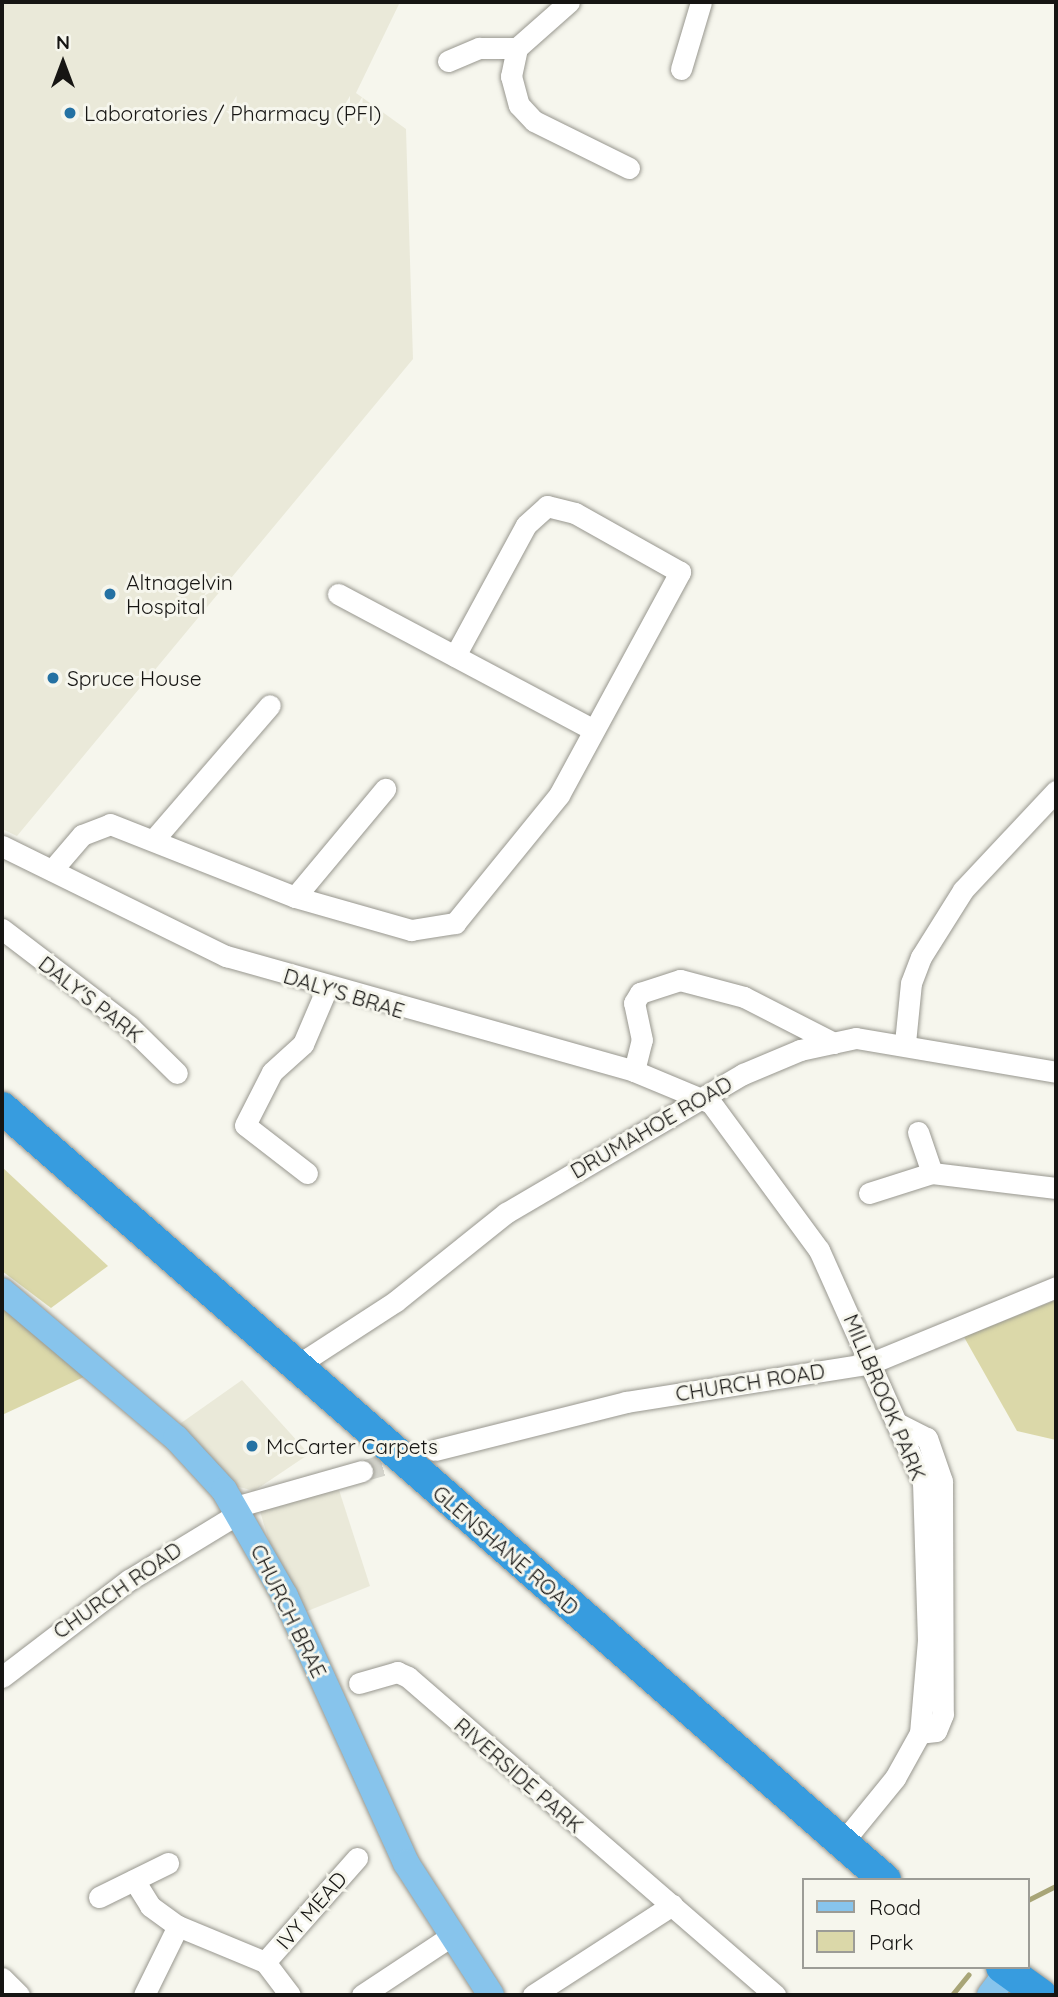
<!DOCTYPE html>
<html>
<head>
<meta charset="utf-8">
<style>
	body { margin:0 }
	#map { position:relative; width:1058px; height:1997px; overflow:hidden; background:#f6f6ed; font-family:Quicksand,sans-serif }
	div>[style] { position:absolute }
	.built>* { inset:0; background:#eae9d9 }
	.green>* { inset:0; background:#dbd8a9 }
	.stream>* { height:4.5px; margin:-2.25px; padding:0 2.25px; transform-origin:2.25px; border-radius:2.25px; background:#a8a577 }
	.minor-tunnel>* { height:21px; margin-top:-10.5px; transform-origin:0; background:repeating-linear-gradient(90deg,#d4d4cc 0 21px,transparent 0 31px) }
	.roads { filter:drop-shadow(0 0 2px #98978f) drop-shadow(0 0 2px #98978f) }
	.minor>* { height:21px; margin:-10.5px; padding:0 10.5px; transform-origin:10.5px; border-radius:10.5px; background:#fff }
	.major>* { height:26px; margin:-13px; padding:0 13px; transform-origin:13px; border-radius:13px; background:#87c4ec }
	.highway>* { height:32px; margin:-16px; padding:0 16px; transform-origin:16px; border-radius:16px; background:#379cdf }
	.dots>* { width:19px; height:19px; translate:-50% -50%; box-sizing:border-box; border:4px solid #f6f6ed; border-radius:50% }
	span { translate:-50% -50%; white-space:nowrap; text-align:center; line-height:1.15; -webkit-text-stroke:6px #f6f6ed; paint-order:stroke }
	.poi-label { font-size:21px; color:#161513 }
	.left { translate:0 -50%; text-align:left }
	.street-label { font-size:21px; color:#161513 }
	.frame { position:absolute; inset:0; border:4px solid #161513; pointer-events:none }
	.legend { position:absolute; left:802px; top:1878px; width:228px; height:91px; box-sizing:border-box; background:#f6f6ed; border:2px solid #9c9c96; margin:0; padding:9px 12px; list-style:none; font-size:21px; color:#161513 }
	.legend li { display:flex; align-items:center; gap:14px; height:35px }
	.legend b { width:35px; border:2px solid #9c9c96 }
	.north { position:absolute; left:28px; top:28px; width:70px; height:70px; -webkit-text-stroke:5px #f6f6ed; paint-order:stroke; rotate:0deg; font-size:19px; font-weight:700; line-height:28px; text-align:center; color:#161513 }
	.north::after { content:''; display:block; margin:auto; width:24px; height:32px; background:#161513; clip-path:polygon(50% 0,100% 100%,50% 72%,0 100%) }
</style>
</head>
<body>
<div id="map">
	<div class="built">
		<div style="clip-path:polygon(2px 2px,400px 2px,356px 93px,406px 129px,413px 359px,17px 836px,2px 829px)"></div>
		<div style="clip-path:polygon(242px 1380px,309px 1454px,254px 1491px,232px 1485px,174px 1428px)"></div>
		<div style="clip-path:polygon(339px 1490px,370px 1586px,305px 1612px,276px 1564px,259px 1508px)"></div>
	</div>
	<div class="green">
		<div style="clip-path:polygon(2px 1167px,108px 1266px,51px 1308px,2px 1271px)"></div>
		<div style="clip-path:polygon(1056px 1300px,1056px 1440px,1017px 1431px,964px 1337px)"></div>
		<div style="clip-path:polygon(2px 1303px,86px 1376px,2px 1415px)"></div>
	</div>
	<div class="stream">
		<div style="left:1028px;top:1900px;width:31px;rotate:-27deg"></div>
		<div style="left:952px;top:1995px;width:26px;rotate:-51deg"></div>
	</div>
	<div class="minor-tunnel">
		<div style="left:362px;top:1471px;width:76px;rotate:-16deg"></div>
	</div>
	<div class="roads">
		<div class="minor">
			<div style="left:569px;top:2px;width:69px;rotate:138.5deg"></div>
			<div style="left:517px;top:48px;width:29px;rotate:102deg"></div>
			<div style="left:511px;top:76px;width:30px;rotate:75deg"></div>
			<div style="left:519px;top:105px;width:22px;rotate:47deg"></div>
			<div style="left:534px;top:121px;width:106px;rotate:26.3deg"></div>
			<div style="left:448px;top:61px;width:34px;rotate:-23deg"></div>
			<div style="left:479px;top:48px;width:38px"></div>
			<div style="left:681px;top:69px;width:70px;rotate:-73.4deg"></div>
			<div style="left:338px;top:594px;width:288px;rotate:28deg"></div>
			<div style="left:156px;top:837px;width:174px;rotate:-49.2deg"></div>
			<div style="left:2px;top:846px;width:250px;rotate:26.2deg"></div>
			<div style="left:226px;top:956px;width:424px;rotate:15.7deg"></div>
			<div style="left:634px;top:1071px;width:83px;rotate:22.6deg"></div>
			<div style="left:711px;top:1103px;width:182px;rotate:53.7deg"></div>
			<div style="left:819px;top:1250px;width:254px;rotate:65.9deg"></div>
			<div style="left:923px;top:1482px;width:158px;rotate:88.2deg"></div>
			<div style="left:928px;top:1640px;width:93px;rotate:94.9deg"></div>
			<div style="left:920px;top:1733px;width:51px;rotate:119.1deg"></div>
			<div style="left:895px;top:1778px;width:84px;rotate:129.2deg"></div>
			<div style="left:52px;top:870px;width:46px;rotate:-49.4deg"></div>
			<div style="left:82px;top:835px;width:30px;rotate:-21deg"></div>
			<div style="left:110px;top:824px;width:199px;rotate:21.5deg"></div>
			<div style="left:295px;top:897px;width:121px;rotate:15.9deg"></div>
			<div style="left:411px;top:930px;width:45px;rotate:-9deg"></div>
			<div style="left:455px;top:923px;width:165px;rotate:-50.9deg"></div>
			<div style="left:559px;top:795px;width:254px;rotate:-61.5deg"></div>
			<div style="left:680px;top:572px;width:120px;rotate:-150.7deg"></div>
			<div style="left:575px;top:513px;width:29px;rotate:-166deg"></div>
			<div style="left:547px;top:506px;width:28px;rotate:138deg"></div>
			<div style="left:526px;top:525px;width:149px;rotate:118.5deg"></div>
			<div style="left:295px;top:897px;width:141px;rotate:-50.2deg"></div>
			<div style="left:2px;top:929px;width:160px;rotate:37.4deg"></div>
			<div style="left:129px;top:1026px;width:67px;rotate:44.4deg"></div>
			<div style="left:905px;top:1043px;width:60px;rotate:-84.3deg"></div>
			<div style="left:911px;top:983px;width:28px;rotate:-69deg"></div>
			<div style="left:921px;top:957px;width:79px;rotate:-57.9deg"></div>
			<div style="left:963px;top:890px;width:136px;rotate:-46.8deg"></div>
			<div style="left:634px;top:1071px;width:32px;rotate:-76deg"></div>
			<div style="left:642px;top:1040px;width:38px;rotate:-102deg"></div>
			<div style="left:634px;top:1003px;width:12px;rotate:-59deg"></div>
			<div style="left:640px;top:993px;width:42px;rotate:-18deg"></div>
			<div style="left:680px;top:980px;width:66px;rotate:14.9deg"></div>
			<div style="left:744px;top:997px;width:101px;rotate:27.1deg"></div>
			<div style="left:918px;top:1132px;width:43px;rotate:71.1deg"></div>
			<div style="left:307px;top:1173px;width:78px;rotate:-142.3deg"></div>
			<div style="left:245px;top:1125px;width:59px;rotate:-63deg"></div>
			<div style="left:272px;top:1072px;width:42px;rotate:-42.1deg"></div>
			<div style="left:303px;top:1044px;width:61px;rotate:-66.8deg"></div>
			<div style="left:869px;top:1193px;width:66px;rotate:-17.6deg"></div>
			<div style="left:932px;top:1173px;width:125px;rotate:6.9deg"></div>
			<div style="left:296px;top:1366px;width:119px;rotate:-33deg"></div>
			<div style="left:396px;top:1301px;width:141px;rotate:-38.7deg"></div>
			<div style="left:506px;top:1213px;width:275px;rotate:-30.4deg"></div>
			<div style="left:743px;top:1074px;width:62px;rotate:-22.8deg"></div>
			<div style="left:800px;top:1050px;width:57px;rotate:-12.1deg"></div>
			<div style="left:856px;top:1038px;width:203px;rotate:9.6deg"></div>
			<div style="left:899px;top:1424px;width:31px;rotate:27deg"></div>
			<div style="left:927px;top:1438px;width:46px;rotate:70.8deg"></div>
			<div style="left:942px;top:1481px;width:233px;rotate:89.8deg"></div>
			<div style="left:943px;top:1714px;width:18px;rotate:112deg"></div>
			<div style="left:936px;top:1731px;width:16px;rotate:173deg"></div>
			<div style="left:435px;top:1450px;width:197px;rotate:-14.1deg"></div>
			<div style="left:626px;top:1402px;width:248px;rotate:-9deg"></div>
			<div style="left:871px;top:1363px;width:200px;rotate:-22.3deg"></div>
			<div style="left:235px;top:1507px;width:132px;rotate:-15.8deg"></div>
			<div style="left:2px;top:1677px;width:160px;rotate:-37.4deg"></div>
			<div style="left:129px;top:1580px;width:129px;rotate:-31.3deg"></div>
			<div style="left:359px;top:1683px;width:40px;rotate:-16deg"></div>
			<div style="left:397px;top:1672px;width:12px;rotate:24deg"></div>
			<div style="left:408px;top:1677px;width:486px;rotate:40.9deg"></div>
			<div style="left:134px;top:1880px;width:31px;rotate:58deg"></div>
			<div style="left:150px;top:1906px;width:34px;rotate:36deg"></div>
			<div style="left:99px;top:1897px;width:77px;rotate:-26.2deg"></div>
			<div style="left:265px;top:1962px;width:139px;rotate:-48.5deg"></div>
			<div style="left:2px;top:1978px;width:24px;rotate:45deg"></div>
			<div style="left:144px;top:1995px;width:77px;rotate:-63.8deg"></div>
			<div style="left:178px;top:1926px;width:94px;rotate:22.5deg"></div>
			<div style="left:265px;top:1962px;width:41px;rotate:52.9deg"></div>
			<div style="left:362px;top:1995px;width:107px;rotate:-33.5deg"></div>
			<div style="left:533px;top:1995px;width:166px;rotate:-32.9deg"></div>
		</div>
		<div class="major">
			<div style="left:2px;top:1291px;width:228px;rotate:40.2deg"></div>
			<div style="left:176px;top:1438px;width:71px;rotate:47.3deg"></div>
			<div style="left:224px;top:1490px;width:122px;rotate:60.1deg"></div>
			<div style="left:285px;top:1596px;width:293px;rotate:65.6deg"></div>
			<div style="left:406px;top:1863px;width:157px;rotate:57.2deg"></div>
			<div style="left:990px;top:1995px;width:30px;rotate:-53deg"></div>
		</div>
		<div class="highway">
			<div style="left:2px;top:1108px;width:1173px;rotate:41.16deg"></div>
			<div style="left:1002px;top:1967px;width:48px;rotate:35.7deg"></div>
		</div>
	</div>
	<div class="dots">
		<div style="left:70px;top:113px;background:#2471a3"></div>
		<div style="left:110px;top:594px;background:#2471a3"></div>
		<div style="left:53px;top:678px;background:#2471a3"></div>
		<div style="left:252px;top:1446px;background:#2471a3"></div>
	</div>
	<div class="poi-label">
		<span class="left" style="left:84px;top:113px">Laboratories / Pharmacy (PFI)</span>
		<span class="left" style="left:126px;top:594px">Altnagelvin<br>Hospital</span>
		<span class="left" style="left:67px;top:678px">Spruce House</span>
		<span class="left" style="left:266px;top:1446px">McCarter Carpets</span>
	</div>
	<div class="street-label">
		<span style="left:344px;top:993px;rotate:17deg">DALY'S BRAE</span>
		<span style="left:91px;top:999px;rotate:38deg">DALY'S PARK</span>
		<span style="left:651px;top:1127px;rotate:-30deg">DRUMAHOE ROAD</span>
		<span style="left:750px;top:1382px;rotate:-9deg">CHURCH ROAD</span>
		<span style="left:885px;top:1397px;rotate:67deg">MILLBROOK PARK</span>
		<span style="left:506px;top:1550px;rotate:41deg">GLENSHANE ROAD</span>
		<span style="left:117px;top:1590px;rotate:-35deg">CHURCH ROAD</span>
		<span style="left:289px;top:1611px;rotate:64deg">CHURCH BRAE</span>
		<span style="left:519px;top:1775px;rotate:41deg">RIVERSIDE PARK</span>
		<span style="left:311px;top:1910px;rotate:-49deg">IVY MEAD</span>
	</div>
	<div class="frame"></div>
	<ul class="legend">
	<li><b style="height:9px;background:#87c4ec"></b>Road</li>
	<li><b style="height:19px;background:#dbd8a9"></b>Park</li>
	</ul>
	<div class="north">N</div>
</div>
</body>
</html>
